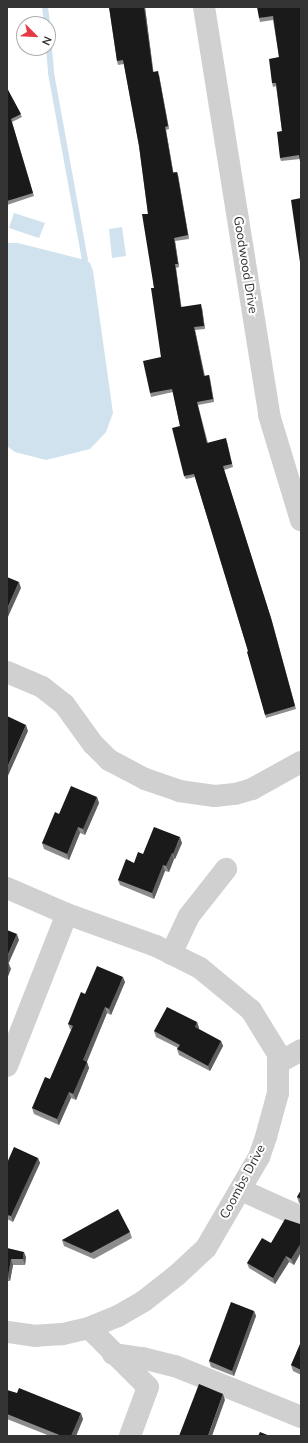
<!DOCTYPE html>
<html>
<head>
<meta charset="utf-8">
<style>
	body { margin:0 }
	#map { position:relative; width:308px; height:1443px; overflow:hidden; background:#fff; font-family:"Nunito Sans",sans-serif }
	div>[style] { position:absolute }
	.water>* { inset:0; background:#cfe2ee }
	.stream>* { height:6px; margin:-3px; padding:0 3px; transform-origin:3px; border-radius:3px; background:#cfe2ee }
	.minor>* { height:22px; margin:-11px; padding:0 11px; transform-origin:11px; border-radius:11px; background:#d0d0d0 }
	.wall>* { inset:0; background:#8c8c8c }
	.shaded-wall>* { inset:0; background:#5f5f5f }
	.building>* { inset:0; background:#1a1a1a }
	span { translate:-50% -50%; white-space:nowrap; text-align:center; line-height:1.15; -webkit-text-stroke:4px #fff; paint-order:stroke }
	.street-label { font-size:13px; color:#333 }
	.frame { position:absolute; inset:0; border:8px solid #333; pointer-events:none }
	.north { position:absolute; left:16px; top:16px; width:40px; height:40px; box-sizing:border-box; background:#fff; border:1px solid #adadad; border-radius:50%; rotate:114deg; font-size:11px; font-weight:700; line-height:16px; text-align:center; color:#333 }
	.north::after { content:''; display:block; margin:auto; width:14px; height:18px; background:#e63946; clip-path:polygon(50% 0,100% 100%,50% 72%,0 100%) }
</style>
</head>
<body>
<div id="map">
	<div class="water">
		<div style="clip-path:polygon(14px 213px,45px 223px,39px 238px,9px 228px)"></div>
		<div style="clip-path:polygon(122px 227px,126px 256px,112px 258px,109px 229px)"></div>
		<div style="clip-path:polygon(7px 243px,18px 243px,85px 260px,90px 263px,93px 271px,113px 413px,106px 432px,90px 449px,46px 460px,15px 452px,7px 446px)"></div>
	</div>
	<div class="stream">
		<div style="left:45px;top:7px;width:17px;rotate:83deg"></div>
		<div style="left:48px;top:37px;width:36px;rotate:85deg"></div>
		<div style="left:51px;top:73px;width:190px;rotate:79.7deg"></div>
	</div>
	<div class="minor">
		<div style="left:204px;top:7px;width:413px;rotate:80.9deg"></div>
		<div style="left:269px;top:415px;width:110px;rotate:73.1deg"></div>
		<div style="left:7px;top:672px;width:38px;rotate:23deg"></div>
		<div style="left:42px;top:687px;width:28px;rotate:38deg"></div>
		<div style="left:64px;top:704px;width:49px;rotate:54.1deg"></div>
		<div style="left:93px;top:744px;width:23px;rotate:45deg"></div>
		<div style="left:109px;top:760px;width:41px;rotate:27.8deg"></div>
		<div style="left:145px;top:779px;width:36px;rotate:19deg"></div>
		<div style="left:179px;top:791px;width:36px;rotate:8deg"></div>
		<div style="left:215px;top:796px;width:20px;rotate:-6deg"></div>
		<div style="left:235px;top:794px;width:18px;rotate:-16deg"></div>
		<div style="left:252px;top:789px;width:56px;rotate:-28.9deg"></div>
		<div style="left:7px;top:888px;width:65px;rotate:23.4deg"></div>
		<div style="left:67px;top:914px;width:95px;rotate:19.8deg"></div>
		<div style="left:156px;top:946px;width:49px;rotate:26.6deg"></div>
		<div style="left:200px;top:968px;width:66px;rotate:39.5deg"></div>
		<div style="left:251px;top:1010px;width:52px;rotate:58.5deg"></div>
		<div style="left:278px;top:1054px;width:39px;rotate:90deg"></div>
		<div style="left:278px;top:1093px;width:46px;rotate:105.3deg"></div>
		<div style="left:266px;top:1137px;width:21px;rotate:109deg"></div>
		<div style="left:259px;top:1157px;width:105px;rotate:120.2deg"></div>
		<div style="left:206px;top:1248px;width:40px;rotate:137deg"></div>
		<div style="left:177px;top:1275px;width:42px;rotate:141.8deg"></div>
		<div style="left:144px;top:1301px;width:30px;rotate:150deg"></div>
		<div style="left:118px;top:1316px;width:31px;rotate:158deg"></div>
		<div style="left:89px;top:1328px;width:28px;rotate:167deg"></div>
		<div style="left:62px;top:1334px;width:26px;rotate:176deg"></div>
		<div style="left:36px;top:1336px;width:29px;rotate:-172deg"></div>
		<div style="left:171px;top:954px;width:42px;rotate:-64.7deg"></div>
		<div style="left:189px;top:916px;width:60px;rotate:-51.8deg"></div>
		<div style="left:278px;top:1063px;width:26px;rotate:-29deg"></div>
		<div style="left:7px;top:1066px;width:163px;rotate:-68.5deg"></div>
		<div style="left:241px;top:1190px;width:66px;rotate:24.2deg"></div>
		<div style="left:89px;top:1328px;width:83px;rotate:45deg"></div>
		<div style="left:148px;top:1387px;width:52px;rotate:110.2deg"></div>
		<div style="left:113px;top:1354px;width:29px;rotate:8deg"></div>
		<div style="left:142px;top:1358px;width:34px;rotate:14deg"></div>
		<div style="left:175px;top:1366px;width:136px;rotate:22deg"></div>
	</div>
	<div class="wall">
		<div style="clip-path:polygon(109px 7px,145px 7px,153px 72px,159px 75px,169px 129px,166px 130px,173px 172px,177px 172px,178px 175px,189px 239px,175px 241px,179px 267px,176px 268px,181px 307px,202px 308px,205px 329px,195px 330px,205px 376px,209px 375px,214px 402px,198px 405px,208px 443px,227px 442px,233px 467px,224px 470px,272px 621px,296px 709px,266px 718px,248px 651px,195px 477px,186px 479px,184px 476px,180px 426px,173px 392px,151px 397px,150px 393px,161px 357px,154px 288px,148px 214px,139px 146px,124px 64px,118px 65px,117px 61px)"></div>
		<div style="clip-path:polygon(301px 7px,300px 159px,281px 161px,280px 158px,282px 131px,276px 86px,273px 87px,272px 83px,279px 57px,273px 20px,260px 22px,259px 18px)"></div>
		<div style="clip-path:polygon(7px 88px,22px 117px,12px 122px,34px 196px,7px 205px)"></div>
		<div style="clip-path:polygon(97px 797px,99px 803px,85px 835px,80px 833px,69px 860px,44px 849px,42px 843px,59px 814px)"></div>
		<div style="clip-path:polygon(182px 843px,175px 859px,174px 859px,169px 872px,165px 871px,154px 899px,120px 885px,118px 880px,143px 854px)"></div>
		<div style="clip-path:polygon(125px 982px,111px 1015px,107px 1013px,87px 1062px,89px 1068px,76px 1100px,71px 1098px,59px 1125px,34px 1114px,32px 1108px,50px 1079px,71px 1030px,70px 1029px,68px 1024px,85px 994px)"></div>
		<div style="clip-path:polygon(197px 1022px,199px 1028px,199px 1029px,221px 1041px,223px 1046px,210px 1071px,179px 1055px,177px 1049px,178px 1048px,156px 1037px,154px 1031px)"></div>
		<div style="clip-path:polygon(38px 1158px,40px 1163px,13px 1222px,7px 1219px,7px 1163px)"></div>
		<div style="clip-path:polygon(301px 1190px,301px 1204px,299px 1203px,297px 1197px)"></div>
		<div style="clip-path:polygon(301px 1223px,301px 1252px,294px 1265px,289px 1262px,275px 1284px,249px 1268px,247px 1263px,271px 1243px)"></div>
		<div style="clip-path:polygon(130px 1232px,132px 1238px,94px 1259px,64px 1246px,62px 1240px)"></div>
		<div style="clip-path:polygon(7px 1248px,26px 1257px,25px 1265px,13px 1265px,10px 1281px,7px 1281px)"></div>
		<div style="clip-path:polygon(254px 1311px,256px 1316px,234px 1376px,211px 1367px,209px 1361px)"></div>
		<div style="clip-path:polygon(301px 1342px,301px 1375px,293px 1371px,291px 1365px)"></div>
		<div style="clip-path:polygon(7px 1390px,83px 1419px,76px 1436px,50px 1436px,7px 1419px)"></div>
	</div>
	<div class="shaded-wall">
		<div style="clip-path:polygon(144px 7px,145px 7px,154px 76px,153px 72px)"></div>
		<div style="clip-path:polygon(158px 71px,159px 75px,169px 129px,168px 126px)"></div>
		<div style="clip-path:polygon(165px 127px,166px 130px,174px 176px,173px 173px)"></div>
		<div style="clip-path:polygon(177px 172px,178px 175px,189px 239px,188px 235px)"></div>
		<div style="clip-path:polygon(174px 238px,175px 241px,179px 267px,178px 264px)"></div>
		<div style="clip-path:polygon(175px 264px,176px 268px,182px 311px,181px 307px)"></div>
		<div style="clip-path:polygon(201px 304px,202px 308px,205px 329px,204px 326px)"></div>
		<div style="clip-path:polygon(194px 327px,195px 330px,205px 379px,204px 376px)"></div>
		<div style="clip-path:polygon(209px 375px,210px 378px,214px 402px,213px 399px)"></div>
		<div style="clip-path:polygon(19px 582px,21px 588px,7px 619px,7px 609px)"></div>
		<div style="clip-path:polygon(26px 725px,28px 731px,7px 778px,7px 768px)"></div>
		<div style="clip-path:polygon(97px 797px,99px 803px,85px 835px,83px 829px)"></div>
		<div style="clip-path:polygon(78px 827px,80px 833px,69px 860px,67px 854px)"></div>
		<div style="clip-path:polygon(180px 837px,182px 843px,175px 859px,173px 854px)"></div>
		<div style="clip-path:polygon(172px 853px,174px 859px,169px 872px,166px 866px)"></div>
		<div style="clip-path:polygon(163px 865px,165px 871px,154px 899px,152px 893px)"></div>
		<div style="clip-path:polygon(17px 934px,19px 940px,7px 967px,7px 957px)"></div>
		<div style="clip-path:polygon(9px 964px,11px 969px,7px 979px,7px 969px)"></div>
		<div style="clip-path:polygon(123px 977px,125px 982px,111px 1015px,109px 1009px)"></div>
		<div style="clip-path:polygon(105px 1007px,107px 1013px,85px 1066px,83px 1060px)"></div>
		<div style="clip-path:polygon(197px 1022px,199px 1028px,197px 1032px,195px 1027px)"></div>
		<div style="clip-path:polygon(221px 1041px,223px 1046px,210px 1071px,208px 1066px)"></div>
		<div style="clip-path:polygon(87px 1062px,89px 1068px,76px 1100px,73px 1094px)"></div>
		<div style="clip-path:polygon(69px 1092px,71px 1098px,59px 1125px,57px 1119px)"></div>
		<div style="clip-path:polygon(38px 1158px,40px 1163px,13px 1222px,11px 1216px)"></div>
		<div style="clip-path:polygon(301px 1243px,301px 1252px,294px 1265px,291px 1259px)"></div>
		<div style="clip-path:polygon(24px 1252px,26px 1257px,25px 1265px,23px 1259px)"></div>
		<div style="clip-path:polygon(286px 1256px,289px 1262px,275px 1284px,273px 1278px)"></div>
		<div style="clip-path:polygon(11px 1259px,13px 1265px,10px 1281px,8px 1276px)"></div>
		<div style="clip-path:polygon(254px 1311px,256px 1316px,234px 1376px,232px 1371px)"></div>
		<div style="clip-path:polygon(223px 1394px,225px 1400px,212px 1436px,208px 1436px)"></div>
		<div style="clip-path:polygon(81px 1413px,83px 1419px,76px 1436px,71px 1436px)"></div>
	</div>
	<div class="building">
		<div style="clip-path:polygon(109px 7px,144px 7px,153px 72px,158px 71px,168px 126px,165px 127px,173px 173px,177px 172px,188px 235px,174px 238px,178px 264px,175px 264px,181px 307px,201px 304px,204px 326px,194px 327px,204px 376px,209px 375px,213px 399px,197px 402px,207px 443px,226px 438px,232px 464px,223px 466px,271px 618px,295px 706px,265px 715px,247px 652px,248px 651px,194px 474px,184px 476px,172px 428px,180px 426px,172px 389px,150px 393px,143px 361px,161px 357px,151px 288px,154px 288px,142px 214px,148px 214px,139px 146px,123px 60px,117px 61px)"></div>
		<div style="clip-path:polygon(257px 7px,301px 7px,301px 168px,299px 155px,280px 158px,277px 132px,282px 131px,276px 83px,272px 83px,269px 59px,279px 57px,273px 16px,259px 18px)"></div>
		<div style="clip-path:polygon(7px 88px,21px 114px,11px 119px,33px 193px,7px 201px)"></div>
		<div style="clip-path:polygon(301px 198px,301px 269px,291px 200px)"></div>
		<div style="clip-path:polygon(7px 577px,19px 582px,7px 609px)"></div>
		<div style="clip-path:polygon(7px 716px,26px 725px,7px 768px)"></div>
		<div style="clip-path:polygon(71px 786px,97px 797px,83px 829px,78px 827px,67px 854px,42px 843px,55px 812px,59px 814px)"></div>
		<div style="clip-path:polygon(154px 827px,180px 837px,173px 854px,172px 853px,166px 866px,163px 865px,152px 893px,118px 880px,126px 859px,134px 863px,138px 852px,143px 854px)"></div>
		<div style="clip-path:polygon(7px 930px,17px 934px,7px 957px)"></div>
		<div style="clip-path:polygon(7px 963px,9px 964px,7px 969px)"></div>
		<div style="clip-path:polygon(97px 966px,123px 977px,109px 1009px,105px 1007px,83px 1060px,87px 1062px,73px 1094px,69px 1092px,57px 1119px,32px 1108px,45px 1077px,50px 1079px,73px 1026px,68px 1024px,81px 992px,85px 994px)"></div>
		<div style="clip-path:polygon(167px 1007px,197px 1022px,195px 1027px,221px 1041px,208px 1066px,177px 1049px,180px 1045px,154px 1031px)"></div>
		<div style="clip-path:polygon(14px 1147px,38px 1158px,11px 1216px,7px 1215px,7px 1163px)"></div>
		<div style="clip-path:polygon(301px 1190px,301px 1199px,297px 1197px)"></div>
		<div style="clip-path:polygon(118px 1209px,130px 1232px,91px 1253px,62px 1240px)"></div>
		<div style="clip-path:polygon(285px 1219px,300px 1224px,301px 1223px,301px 1243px,291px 1259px,286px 1256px,273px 1278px,247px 1263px,262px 1238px,271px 1243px)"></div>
		<div style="clip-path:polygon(7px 1248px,24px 1252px,23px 1259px,11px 1259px,8px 1276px,7px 1276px)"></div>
		<div style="clip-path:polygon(231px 1302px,254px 1311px,232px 1371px,209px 1361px)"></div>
		<div style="clip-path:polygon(301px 1342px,301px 1370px,291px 1365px)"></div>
		<div style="clip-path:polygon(199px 1384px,223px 1394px,208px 1436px,179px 1436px)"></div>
		<div style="clip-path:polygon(19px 1388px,81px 1413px,71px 1436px,62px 1436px,7px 1414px,7px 1390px,17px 1393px)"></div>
		<div style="clip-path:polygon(260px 1432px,270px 1436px,258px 1436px)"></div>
	</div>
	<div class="street-label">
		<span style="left:245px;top:265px;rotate:81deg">Goodwood Drive</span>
		<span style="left:243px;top:1182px;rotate:-62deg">Coombs Drive</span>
	</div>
	<div class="frame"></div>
	<div class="north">N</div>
</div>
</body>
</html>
